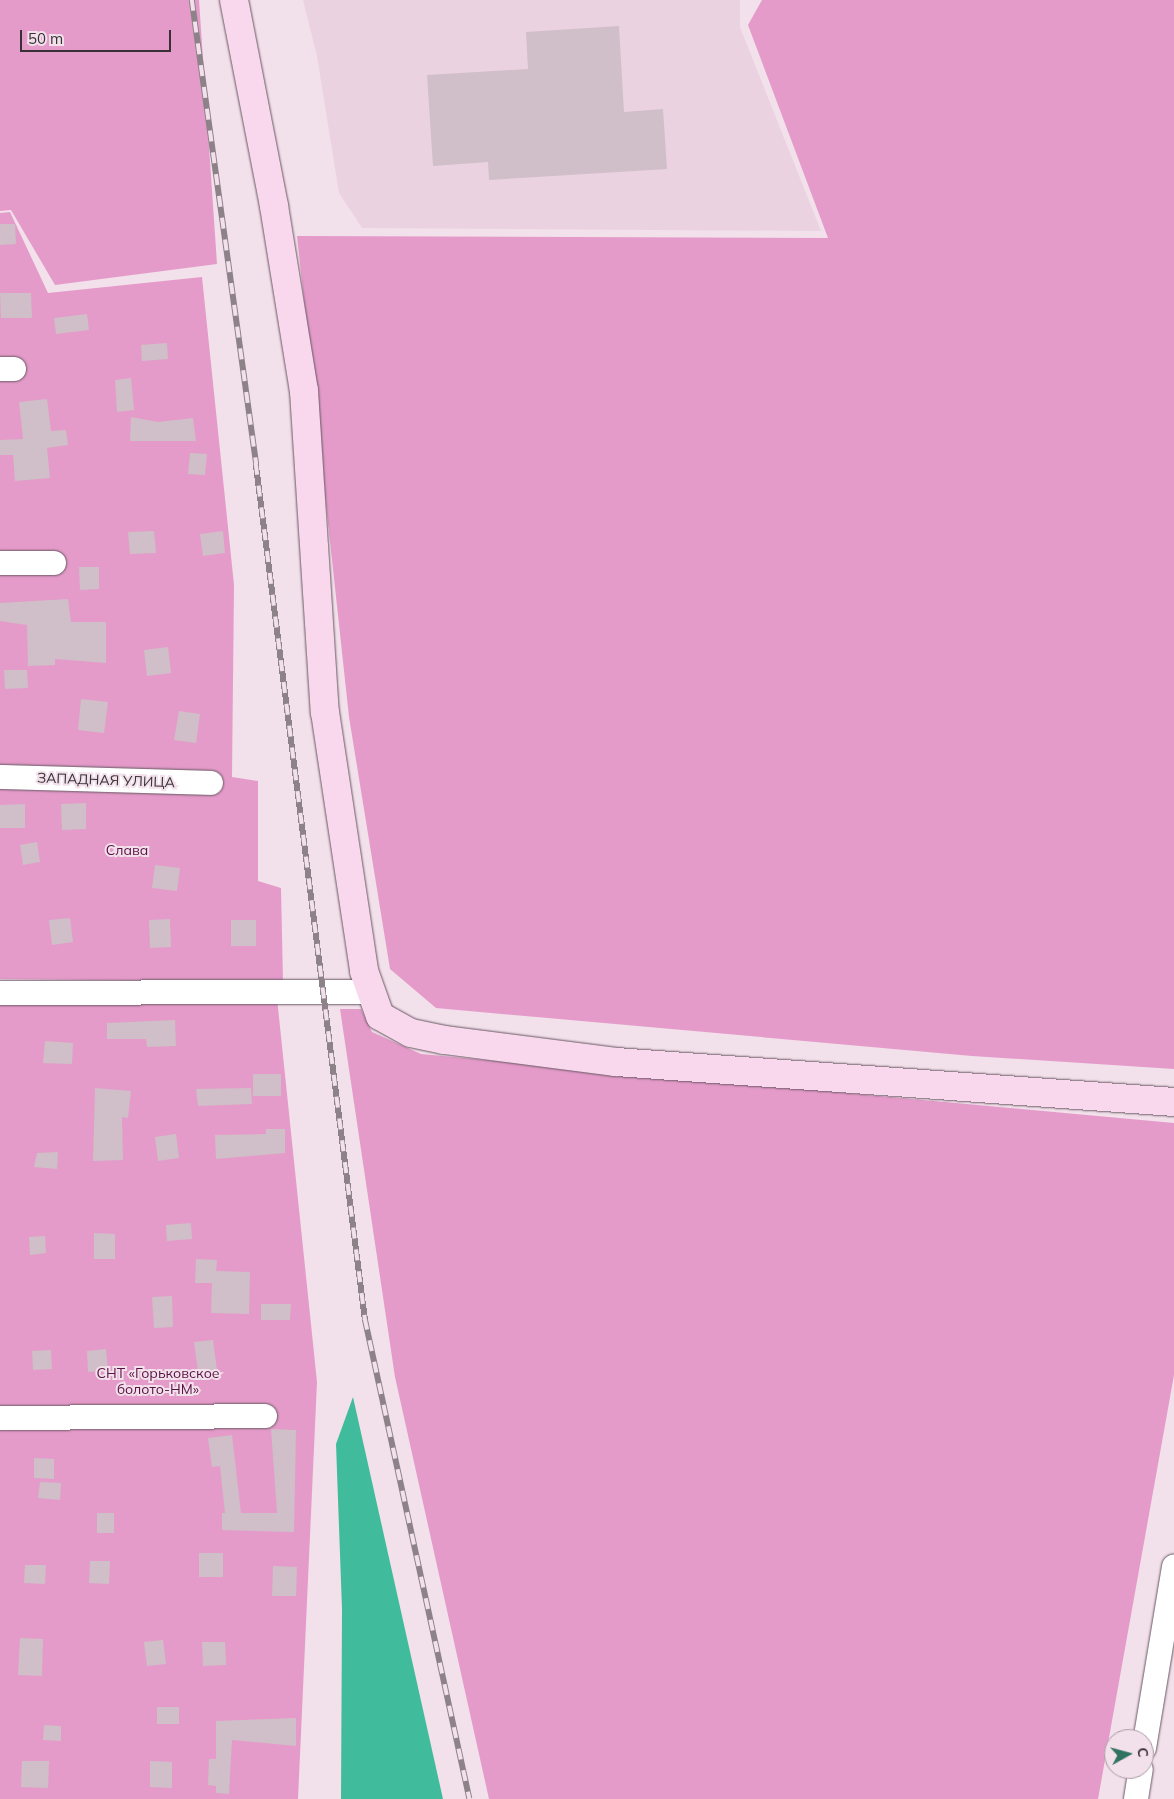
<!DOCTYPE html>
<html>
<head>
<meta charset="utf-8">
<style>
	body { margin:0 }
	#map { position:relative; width:1174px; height:1799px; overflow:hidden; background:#f2e0eb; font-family:Mulish,sans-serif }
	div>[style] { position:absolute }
	.built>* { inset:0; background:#ebd2e0 }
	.green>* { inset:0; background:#e49bc9 }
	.water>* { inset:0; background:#40bc9c }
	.building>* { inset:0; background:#d0bec8 }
	.roads { filter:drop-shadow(0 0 1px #685862) drop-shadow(0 0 1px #685862) }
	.street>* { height:24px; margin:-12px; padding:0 12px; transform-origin:12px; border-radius:12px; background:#fff }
	.secondary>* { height:28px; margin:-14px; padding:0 14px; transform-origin:14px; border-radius:14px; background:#f9d8ee }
	.rail>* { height:5.5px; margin-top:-2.75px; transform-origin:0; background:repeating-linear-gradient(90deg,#f2e0eb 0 11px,#8e8289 0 22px); box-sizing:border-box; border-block:1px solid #8e8289 }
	span { translate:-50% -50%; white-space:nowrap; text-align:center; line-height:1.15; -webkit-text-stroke:4px #f2e0eb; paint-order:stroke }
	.street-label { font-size:14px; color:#383135 }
	.park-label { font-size:14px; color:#5a1245 }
	.north { position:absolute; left:1104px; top:1729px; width:50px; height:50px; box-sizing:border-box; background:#f2e0eb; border:1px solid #a89aa2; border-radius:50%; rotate:83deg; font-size:14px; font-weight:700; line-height:20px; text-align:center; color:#383135 }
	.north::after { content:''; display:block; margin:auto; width:18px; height:22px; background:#327260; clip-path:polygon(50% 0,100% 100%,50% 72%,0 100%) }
	.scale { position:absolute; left:20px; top:30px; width:151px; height:22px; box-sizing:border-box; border:2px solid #383135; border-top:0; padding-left:6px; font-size:15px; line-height:18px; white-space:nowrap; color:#383135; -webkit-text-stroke:4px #f2e0eb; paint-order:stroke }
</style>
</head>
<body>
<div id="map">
	<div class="built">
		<div style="clip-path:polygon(303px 0,740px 0,740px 27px,821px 231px,362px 228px,339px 193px,317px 56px)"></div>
	</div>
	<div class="green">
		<div style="clip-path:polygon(0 0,199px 0,217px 264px,55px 285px,11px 210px,0 211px)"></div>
		<div style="clip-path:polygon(762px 0,1174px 0,1174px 1069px,972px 1056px,436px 1008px,390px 969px,349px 717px,297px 236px,828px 238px,748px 25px)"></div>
		<div style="clip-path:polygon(10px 212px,48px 293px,202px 277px,234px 585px,232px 777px,258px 781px,258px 881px,281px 888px,283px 982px,0 979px,0 213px)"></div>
		<div style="clip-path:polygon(0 997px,277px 998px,317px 1382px,298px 1799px,0 1799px)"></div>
		<div style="clip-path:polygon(340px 1009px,361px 1009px,372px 1032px,421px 1054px,1174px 1123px,1174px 1375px,1098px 1799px,489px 1799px,395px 1377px)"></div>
	</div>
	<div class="water">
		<div style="clip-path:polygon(353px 1397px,443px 1799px,341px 1799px,342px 1609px,336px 1444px)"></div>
	</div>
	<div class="building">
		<div style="clip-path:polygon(619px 26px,624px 112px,663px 109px,667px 169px,489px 180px,488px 162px,433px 166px,427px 75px,528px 69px,526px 32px)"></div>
		<div style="clip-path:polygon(0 224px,15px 224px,16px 244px,0 245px)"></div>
		<div style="clip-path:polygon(0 293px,31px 293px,32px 318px,1px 318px)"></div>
		<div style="clip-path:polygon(87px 314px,89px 330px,56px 334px,54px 318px)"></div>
		<div style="clip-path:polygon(167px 343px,168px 359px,142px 361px,141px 345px)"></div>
		<div style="clip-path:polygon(131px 378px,134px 410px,117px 412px,115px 380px)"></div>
		<div style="clip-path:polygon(47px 399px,51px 431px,66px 430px,68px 445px,47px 448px,50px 478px,15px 481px,13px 455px,0 455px,0 440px,23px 439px,19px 402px)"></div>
		<div style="clip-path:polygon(131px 417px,158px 422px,193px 418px,196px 441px,130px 441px)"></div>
		<div style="clip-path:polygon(190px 453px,207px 454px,205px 475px,188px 474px)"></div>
		<div style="clip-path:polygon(154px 531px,156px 553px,130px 554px,128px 532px)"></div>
		<div style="clip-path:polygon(223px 531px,225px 553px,203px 556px,200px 534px)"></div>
		<div style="clip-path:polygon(79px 567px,99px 567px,99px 589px,80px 590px)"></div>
		<div style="clip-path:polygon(68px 599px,71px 622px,106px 622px,106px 663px,55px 659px,55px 665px,28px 666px,27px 625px,0 621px,0 603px)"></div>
		<div style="clip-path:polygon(168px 647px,171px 673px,147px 676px,144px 650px)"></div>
		<div style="clip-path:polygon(4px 670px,27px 670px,28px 688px,5px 689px)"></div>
		<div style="clip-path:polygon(81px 699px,108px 702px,104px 733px,78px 730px)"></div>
		<div style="clip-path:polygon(179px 711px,200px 714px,196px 743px,174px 740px)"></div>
		<div style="clip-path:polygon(86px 803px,86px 829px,62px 830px,61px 804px)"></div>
		<div style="clip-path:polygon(25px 804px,25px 828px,0 828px,0 805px)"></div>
		<div style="clip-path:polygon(37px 842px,40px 862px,23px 865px,20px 845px)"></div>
		<div style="clip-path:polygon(155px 865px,180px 868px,177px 891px,152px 888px)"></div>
		<div style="clip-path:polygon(70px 918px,73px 942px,52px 945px,49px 920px)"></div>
		<div style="clip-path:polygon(170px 919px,171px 947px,150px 948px,149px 920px)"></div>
		<div style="clip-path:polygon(231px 920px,256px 920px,256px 946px,231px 946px)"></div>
		<div style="clip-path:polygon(175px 1020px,176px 1046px,147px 1047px,146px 1039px,107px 1039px,107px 1023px)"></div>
		<div style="clip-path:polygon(45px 1041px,73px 1043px,72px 1064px,43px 1063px)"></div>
		<div style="clip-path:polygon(253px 1074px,281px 1074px,281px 1096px,253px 1096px)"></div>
		<div style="clip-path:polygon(95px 1088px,131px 1091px,128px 1118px,122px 1117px,123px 1160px,93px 1161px)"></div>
		<div style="clip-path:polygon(251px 1088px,252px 1104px,198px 1106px,196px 1089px)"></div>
		<div style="clip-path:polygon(266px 1129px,285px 1129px,285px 1153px,216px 1159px,215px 1135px,266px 1134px)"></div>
		<div style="clip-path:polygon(176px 1134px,179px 1158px,158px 1161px,155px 1137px)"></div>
		<div style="clip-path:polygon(58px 1152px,57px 1169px,34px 1167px,37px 1153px)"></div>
		<div style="clip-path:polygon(191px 1223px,192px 1239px,167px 1241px,166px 1225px)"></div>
		<div style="clip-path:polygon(94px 1233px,115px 1234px,115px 1259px,94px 1259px)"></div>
		<div style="clip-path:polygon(45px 1236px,46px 1253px,30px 1255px,29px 1237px)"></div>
		<div style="clip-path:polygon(196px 1259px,217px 1260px,216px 1271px,250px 1272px,249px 1314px,211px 1313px,212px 1283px,195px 1283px)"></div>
		<div style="clip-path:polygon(172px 1296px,173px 1327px,154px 1328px,152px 1297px)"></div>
		<div style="clip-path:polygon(261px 1304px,291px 1304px,290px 1320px,261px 1320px)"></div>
		<div style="clip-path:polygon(213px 1340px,217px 1370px,198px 1372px,194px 1342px)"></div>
		<div style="clip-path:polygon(106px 1349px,108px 1371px,88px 1372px,87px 1351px)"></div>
		<div style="clip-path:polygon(51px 1350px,52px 1369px,33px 1370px,32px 1351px)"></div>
		<div style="clip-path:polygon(271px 1429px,296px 1430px,294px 1532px,222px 1530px,222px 1513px,225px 1513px,220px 1466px,212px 1467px,208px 1438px,232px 1435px,241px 1513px,277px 1513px)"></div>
		<div style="clip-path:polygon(34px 1458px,54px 1459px,54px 1479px,34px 1478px)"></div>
		<div style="clip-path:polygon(40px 1482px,61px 1483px,60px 1500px,38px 1498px)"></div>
		<div style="clip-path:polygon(97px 1513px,114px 1513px,114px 1533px,97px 1533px)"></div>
		<div style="clip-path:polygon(199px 1553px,223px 1553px,223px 1577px,199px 1577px)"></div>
		<div style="clip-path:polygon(90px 1561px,110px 1561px,109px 1584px,89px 1583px)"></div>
		<div style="clip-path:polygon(25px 1565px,46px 1565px,45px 1584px,24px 1583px)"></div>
		<div style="clip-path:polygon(273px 1566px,297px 1567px,296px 1596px,272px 1596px)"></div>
		<div style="clip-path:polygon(20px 1638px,43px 1639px,42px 1676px,18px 1675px)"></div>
		<div style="clip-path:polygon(163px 1640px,166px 1664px,147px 1666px,144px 1642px)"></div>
		<div style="clip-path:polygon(202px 1642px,225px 1642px,226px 1665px,203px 1666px)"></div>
		<div style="clip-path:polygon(157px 1707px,179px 1707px,179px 1724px,157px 1724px)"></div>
		<div style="clip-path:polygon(296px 1718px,296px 1746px,232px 1740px,229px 1794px,216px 1793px,216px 1786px,208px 1785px,209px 1759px,216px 1759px,216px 1721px)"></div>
		<div style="clip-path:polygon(44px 1725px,61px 1726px,61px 1741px,43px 1740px)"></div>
		<div style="clip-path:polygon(22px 1761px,49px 1761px,48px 1788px,21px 1787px)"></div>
		<div style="clip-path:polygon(150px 1761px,172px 1762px,172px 1788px,150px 1787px)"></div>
	</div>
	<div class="roads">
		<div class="street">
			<div style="left:0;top:369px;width:14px"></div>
			<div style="left:0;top:563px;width:54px"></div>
			<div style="left:0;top:777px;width:211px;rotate:1.6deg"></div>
			<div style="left:0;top:993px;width:369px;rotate:-0.2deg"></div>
			<div style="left:0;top:1418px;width:265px;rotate:-0.4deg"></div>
			<div style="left:1144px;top:1748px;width:184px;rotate:-80.6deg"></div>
			<div style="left:1136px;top:1799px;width:30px;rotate:-81deg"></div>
		</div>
		<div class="secondary">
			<div style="left:234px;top:0;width:210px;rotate:79deg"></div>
			<div style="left:274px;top:206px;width:187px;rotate:80.8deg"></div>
			<div style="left:304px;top:391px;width:322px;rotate:86.3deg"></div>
			<div style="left:325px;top:712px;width:262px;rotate:81.4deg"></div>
			<div style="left:364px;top:971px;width:48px;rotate:70.4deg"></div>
			<div style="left:380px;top:1016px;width:35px;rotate:29deg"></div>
			<div style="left:411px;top:1033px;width:34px;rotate:12deg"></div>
			<div style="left:444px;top:1040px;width:173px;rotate:7.3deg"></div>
			<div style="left:616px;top:1062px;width:559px;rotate:4.1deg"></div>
		</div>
	</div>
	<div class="rail">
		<div style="left:192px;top:0;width:468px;rotate:82.1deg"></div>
		<div style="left:256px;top:464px;width:862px;rotate:82.73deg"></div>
		<div style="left:365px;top:1319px;width:491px;rotate:77.7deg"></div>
	</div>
	<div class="street-label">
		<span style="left:106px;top:780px;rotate:2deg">ЗАПАДНАЯ УЛИЦА</span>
	</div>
	<div class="park-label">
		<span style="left:127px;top:850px">Слава</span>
		<span style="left:158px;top:1381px">СНТ «Горьковское<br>болото-НМ»</span>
	</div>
	<div class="north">С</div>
	<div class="scale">50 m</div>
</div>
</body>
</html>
